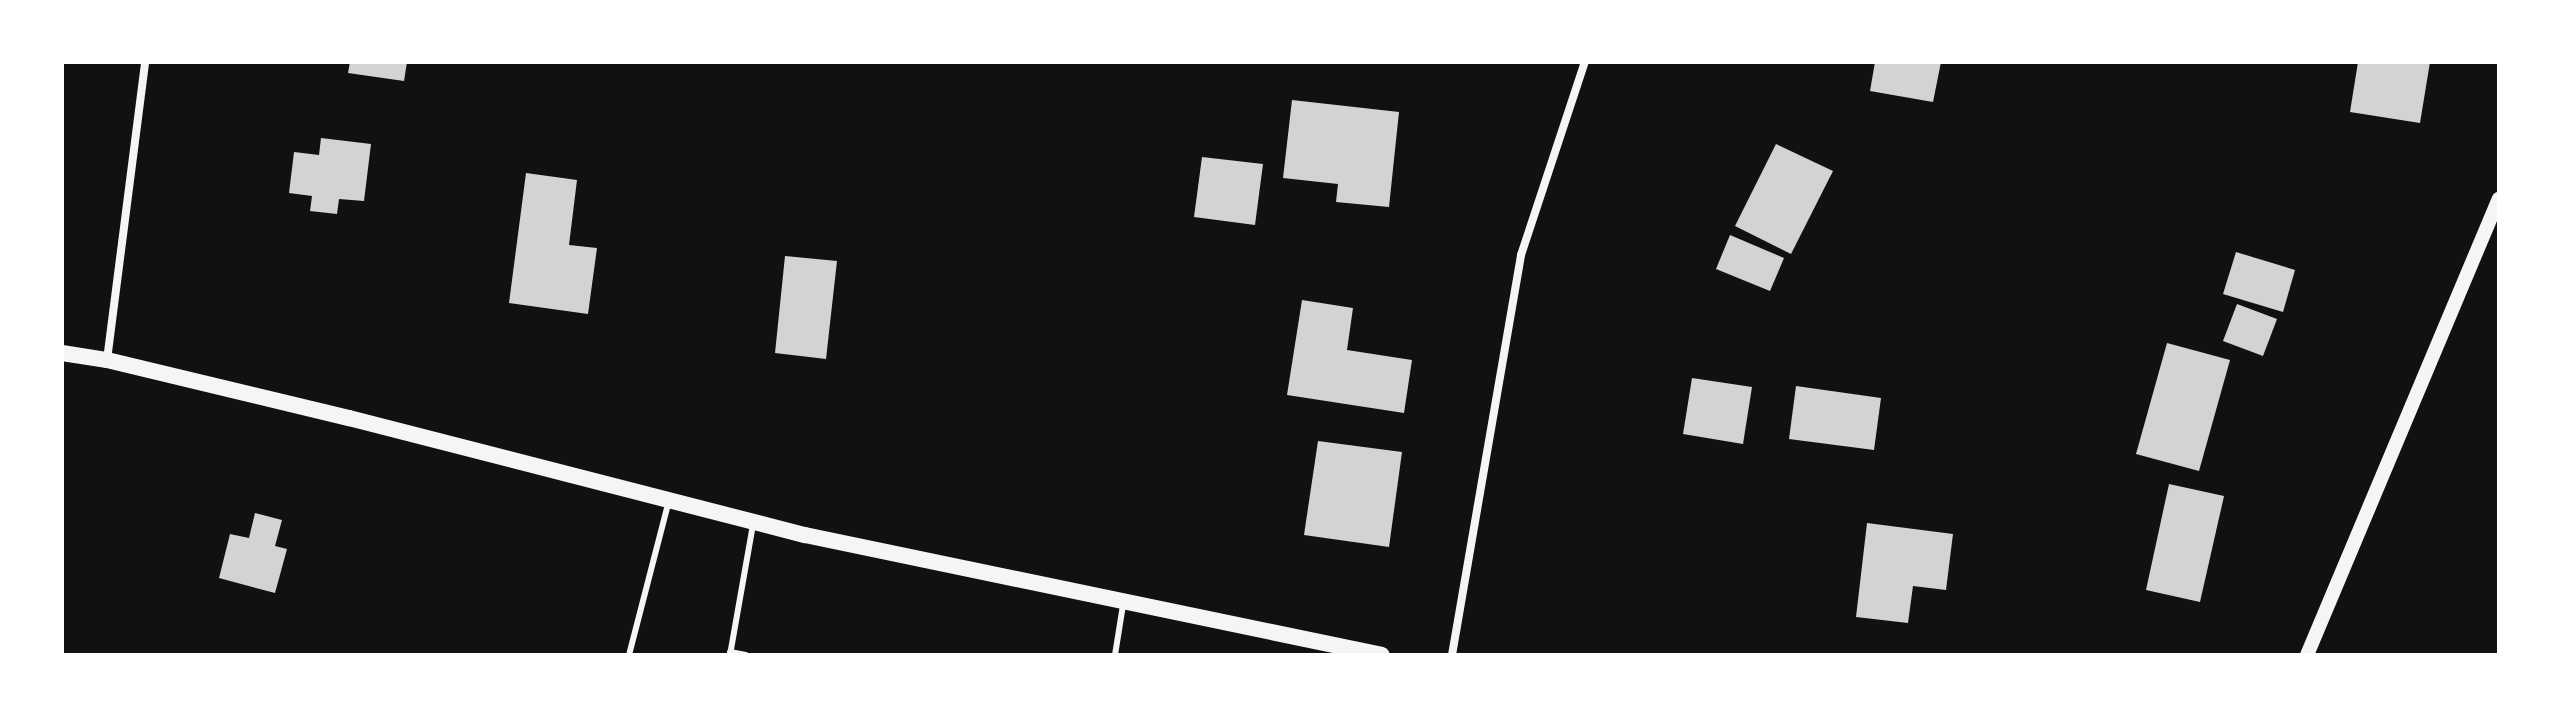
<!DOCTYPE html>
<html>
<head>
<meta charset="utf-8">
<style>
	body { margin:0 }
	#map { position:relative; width:2561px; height:717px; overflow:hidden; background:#111; font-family:Arial,sans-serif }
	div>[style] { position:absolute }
	.building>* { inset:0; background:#d3d3d3 }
	.service>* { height:6px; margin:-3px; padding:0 3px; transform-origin:3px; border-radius:3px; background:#f5f5f5 }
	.minor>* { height:8px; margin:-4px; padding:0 4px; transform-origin:4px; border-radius:4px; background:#f5f5f5 }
	.tertiary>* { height:14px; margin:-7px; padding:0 7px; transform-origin:7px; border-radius:7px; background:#f5f5f5 }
	.secondary>* { height:16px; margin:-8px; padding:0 8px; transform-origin:8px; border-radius:8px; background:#f5f5f5 }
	span { translate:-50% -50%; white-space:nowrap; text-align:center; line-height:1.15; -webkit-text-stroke:8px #fff; paint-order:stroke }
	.frame { position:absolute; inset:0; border:64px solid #fff; pointer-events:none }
</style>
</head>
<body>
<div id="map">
	<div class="building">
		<div style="clip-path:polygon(350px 62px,407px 62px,404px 81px,348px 73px)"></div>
		<div style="clip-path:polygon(1875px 62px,1941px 62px,1933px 102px,1870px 91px)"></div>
		<div style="clip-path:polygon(2358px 62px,2430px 62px,2420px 123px,2350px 112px)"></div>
		<div style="clip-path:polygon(1292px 100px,1399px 112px,1389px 207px,1336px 202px,1338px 184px,1283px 178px)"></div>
		<div style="clip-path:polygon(321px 138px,371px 144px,364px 201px,339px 199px,337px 214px,310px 211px,312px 196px,289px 193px,294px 152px,319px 155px)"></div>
		<div style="clip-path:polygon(1776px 144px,1833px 171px,1791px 254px,1735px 226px)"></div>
		<div style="clip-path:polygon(1202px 157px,1263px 164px,1255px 225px,1194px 217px)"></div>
		<div style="clip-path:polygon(526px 173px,577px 180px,569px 245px,597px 248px,588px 314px,509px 303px)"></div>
		<div style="clip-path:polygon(1730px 235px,1784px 258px,1770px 291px,1716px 269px)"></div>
		<div style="clip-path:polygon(2236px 252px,2295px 270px,2283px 312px,2223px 294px)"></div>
		<div style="clip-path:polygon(785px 256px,837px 261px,826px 359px,775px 353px)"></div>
		<div style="clip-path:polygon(1302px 300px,1353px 308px,1347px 350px,1412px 360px,1404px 413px,1287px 395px)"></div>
		<div style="clip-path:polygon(2237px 304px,2277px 319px,2263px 356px,2223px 341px)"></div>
		<div style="clip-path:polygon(2167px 343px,2230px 360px,2199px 471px,2136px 454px)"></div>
		<div style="clip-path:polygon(1692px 378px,1752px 387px,1743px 444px,1683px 434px)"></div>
		<div style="clip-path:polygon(1796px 386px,1881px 398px,1874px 450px,1789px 439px)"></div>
		<div style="clip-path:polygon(1318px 441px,1402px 452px,1389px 547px,1304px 535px)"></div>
		<div style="clip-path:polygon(2169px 484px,2224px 496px,2200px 602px,2146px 590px)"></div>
		<div style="clip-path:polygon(255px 513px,282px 520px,275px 546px,287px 549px,275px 593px,219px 578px,230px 534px,249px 538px)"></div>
		<div style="clip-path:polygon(1867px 523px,1953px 534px,1946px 590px,1913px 586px,1908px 623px,1856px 617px)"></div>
	</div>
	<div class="service">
		<div style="left:730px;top:652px;width:16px;rotate:11deg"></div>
		<div style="left:629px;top:655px;width:160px;rotate:-75.5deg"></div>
		<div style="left:730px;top:655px;width:132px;rotate:-80deg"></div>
		<div style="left:1115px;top:655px;width:51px;rotate:-80.9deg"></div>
	</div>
	<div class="minor">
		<div style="left:107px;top:360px;width:300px;rotate:-82.7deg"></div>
		<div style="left:1452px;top:655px;width:406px;rotate:-80.2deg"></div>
		<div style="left:1521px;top:255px;width:203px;rotate:-71.7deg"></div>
	</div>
	<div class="tertiary">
		<div style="left:2307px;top:655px;width:495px;rotate:-67.2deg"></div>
	</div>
	<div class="secondary">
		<div style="left:62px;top:353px;width:46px;rotate:8.8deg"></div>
		<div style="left:107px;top:360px;width:249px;rotate:13.5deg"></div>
		<div style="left:349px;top:418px;width:471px;rotate:14.4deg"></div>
		<div style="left:805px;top:535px;width:589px;rotate:11.75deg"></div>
	</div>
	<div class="frame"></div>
</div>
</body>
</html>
